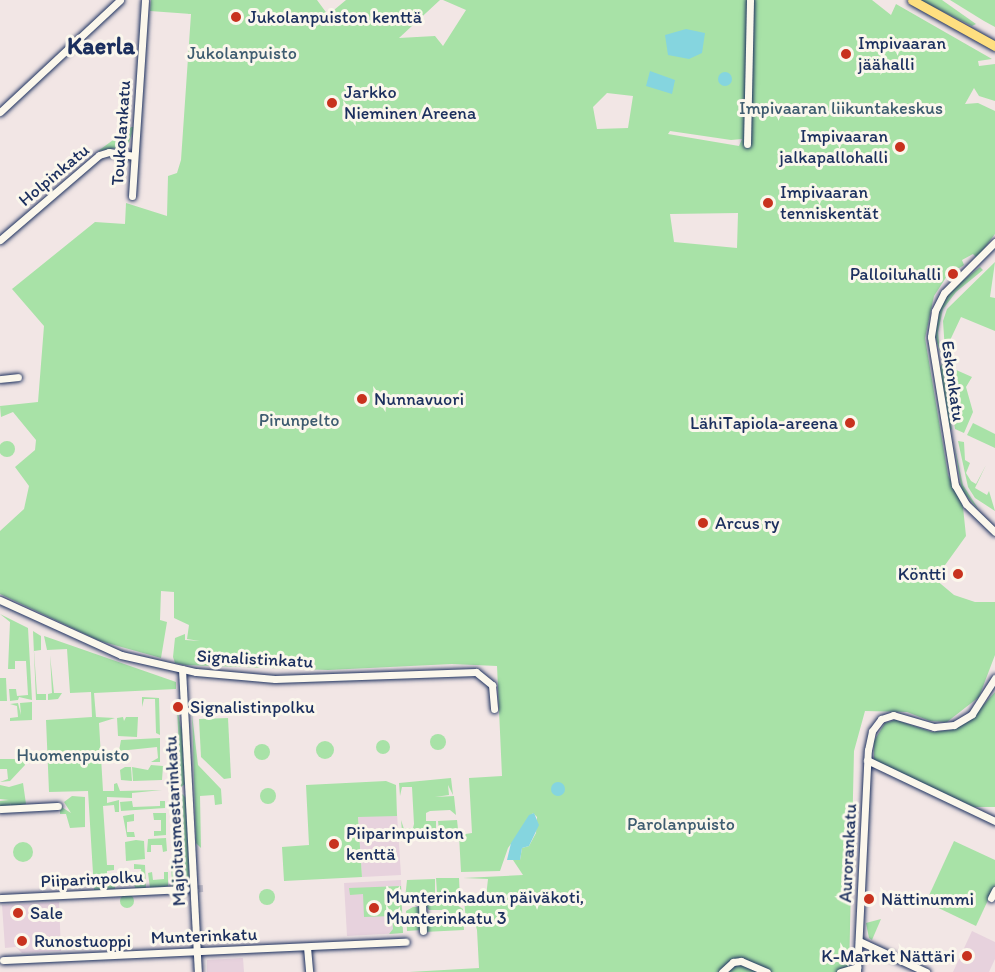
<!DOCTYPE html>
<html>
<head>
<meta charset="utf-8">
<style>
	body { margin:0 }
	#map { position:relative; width:995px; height:972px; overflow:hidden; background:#f2e6e5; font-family:Itim,sans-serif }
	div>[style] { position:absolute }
	.built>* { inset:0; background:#e7d2dd }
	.green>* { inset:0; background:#a8e2a7 }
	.round { border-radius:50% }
	.water>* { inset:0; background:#85d5df }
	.minor-tunnel>* { height:7px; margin-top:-3.5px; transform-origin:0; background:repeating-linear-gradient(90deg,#c7c1ca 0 7px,transparent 0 10.5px) }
	.roads { filter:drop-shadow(0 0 2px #1b2f5e) drop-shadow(0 0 2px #1b2f5e) }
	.minor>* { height:7px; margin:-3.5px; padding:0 3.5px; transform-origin:3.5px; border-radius:3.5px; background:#fbf7ec }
	.major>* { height:9px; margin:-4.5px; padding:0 4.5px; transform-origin:4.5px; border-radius:4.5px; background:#fedf80 }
	.dots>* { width:16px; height:16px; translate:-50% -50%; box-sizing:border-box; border:3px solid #fbf7ec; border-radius:50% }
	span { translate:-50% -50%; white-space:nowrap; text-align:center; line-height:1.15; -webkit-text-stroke:6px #fbf7ec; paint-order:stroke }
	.poi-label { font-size:18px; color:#1b2f5e }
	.left { translate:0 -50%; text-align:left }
	.right { translate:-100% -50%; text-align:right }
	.park-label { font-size:18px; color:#3e5c70 }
	.street-label { font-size:18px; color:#1b2f5e }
	.district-label { font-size:24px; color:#1b2f5e; font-weight:700 }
</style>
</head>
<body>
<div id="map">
	<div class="built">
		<div style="clip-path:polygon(397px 814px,401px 875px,362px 877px,358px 816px)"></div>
		<div style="clip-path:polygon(401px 880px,403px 933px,347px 936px,344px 883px)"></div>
		<div style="clip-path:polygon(59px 902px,61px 951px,22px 953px,16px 947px,5px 948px,2px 905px)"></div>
		<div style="clip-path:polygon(972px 931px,995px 942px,995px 959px,989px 972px,953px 972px)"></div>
		<div style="clip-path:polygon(243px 958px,244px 972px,207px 972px,207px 960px)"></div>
	</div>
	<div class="green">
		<div style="clip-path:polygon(evenodd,151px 0,317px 0,328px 15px,346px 0,440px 0,399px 38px,435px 36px,443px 46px,466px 10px,443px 0,872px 0,891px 15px,896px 4px,992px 59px,978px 61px,979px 66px,995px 64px,995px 101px,979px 96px,974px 88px,965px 104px,978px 103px,995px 111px,995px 234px,977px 258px,973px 254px,962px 260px,964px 265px,947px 276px,934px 296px,925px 338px,948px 475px,963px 507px,966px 536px,935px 579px,954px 595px,975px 602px,995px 602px,995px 655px,979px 697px,947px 722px,930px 721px,907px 712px,865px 711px,854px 751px,849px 972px,409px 972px,479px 968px,477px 930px,475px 923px,466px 923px,464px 898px,486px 897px,488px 879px,463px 878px,523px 875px,513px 860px,520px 860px,522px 848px,529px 846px,536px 833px,537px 817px,533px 813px,508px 848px,500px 871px,461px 872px,459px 835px,472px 833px,469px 778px,502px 776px,497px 666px,452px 664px,328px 670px,185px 665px,175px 663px,173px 657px,175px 638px,185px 634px,185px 640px,200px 641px,187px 639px,189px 625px,174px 618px,174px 592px,161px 591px,160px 620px,167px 622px,161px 658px,100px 641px,0 594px,0 531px,24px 509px,29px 486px,15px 467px,35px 450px,36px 440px,13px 412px,1px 417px,0 406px,38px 402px,44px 326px,12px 289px,95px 222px,125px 224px,126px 203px,167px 216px,168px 176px,177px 173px,181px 160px,191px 14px,150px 11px,151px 0,607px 93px,633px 96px,628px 128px,597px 129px,593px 107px,607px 93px,151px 0,670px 131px,731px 140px,742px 139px,739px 146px,668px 134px,670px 131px,151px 0,738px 213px,737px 248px,674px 242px,670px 214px,738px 213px)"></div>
		<div style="clip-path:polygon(920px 0,942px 0,976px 24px,972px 26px)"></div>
		<div style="clip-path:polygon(950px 0,995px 0,995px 27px,984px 21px)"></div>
		<div style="clip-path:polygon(131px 127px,134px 127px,128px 146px,98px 151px)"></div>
		<div style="clip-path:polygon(995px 262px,990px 297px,995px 298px,995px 331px,961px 317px,945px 351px,943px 321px,947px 309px)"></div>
		<div style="clip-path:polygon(980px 267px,983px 270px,956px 292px,943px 309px,938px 332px,940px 352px,934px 333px,941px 305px,951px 290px)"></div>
		<div style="clip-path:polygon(942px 364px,952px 430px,948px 426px,939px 370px)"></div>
		<div style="clip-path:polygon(945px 365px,972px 377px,966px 387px,973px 412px,964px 433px,955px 429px)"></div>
		<div style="clip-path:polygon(973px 423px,995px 434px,995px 448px,967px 435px)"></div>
		<div style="clip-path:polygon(958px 441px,964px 442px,965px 460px,970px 463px,966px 473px,971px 481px,976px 484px,986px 465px,975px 488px,987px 495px,989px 491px,995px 511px,975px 498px,968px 487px)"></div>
		<div class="round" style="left:-1px;top:441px;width:16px;height:16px"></div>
		<div style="clip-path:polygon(954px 443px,963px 485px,979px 510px,962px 491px)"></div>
		<div style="clip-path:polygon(0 614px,28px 628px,32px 700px,19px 697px,18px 700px,10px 701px,9px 689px,16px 689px,17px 696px,28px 695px,26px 661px,15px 661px,15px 669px,8px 669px,10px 622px)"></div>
		<div style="clip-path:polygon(33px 631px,41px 636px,41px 650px,34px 651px,37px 694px,46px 694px,46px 700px,36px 700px)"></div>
		<div style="clip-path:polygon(44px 636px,176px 682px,176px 689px,94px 693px,96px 717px,115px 718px,99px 723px,103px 791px,114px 791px,114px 784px,117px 783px,120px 791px,162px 790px,132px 793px,132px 798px,107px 797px,107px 803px,119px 800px,119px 812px,115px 812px,114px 805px,103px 806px,107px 865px,114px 865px,114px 870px,107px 871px,107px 882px,115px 882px,115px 889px,94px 890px,88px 791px,49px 792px,46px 720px,92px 717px,91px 692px,70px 693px,67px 649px,47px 650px)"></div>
		<div style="clip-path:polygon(50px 655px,54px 693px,62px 693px,58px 699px,48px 700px,48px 694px,52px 693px)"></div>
		<div style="clip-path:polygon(0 678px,6px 678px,7px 701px,0 701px)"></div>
		<div style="clip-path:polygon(995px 692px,995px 807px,974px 807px,874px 761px,874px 741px,885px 723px,896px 720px,932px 732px,951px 730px,971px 719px)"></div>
		<div style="clip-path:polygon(142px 697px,159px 698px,160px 735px,156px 733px,155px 699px,144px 699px,142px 707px)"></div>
		<div style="clip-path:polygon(32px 702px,32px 720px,10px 721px,10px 718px,18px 717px,17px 706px,10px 704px,18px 703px,21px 715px,20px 703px)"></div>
		<div style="clip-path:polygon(177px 709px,182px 732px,185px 784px,181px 787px)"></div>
		<div style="clip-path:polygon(192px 714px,198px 765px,221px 789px,222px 804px,215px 805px,214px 795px,200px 796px,201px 848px,196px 843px)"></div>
		<div style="clip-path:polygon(123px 717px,124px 721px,126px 717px,138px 717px,137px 737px,118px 736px,117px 718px)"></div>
		<div style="clip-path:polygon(228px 718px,231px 778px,224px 779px,201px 757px,199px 719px)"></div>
		<div class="round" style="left:430px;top:734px;width:16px;height:16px"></div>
		<div style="clip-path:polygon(160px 738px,160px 762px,151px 762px,158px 758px,157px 747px,119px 751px,121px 740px)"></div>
		<div class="round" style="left:376px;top:740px;width:14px;height:14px"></div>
		<div class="round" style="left:316px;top:741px;width:18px;height:18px"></div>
		<div class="round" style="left:254px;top:744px;width:16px;height:16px"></div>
		<div style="clip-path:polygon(12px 759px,23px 759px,25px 765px,10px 781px,0 782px,8px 779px,7px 769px,0 769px,0 759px)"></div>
		<div style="clip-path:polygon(151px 765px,163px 766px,162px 780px,133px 781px,132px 767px,148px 770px)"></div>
		<div style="clip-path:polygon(125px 767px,131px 767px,132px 781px,121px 780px,120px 770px)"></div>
		<div style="clip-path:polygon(451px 778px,453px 795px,448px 785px,449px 795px,435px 797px,454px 796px,456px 815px,450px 810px,430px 811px,426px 813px,426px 821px,436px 821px,436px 830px,402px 831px,401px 820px,404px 829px,413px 828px,414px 824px,412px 787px,402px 787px,400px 796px,399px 783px)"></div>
		<div style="clip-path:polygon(386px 781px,396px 785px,397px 816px,358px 817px,362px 877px,284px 881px,282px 847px,309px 845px,306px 785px)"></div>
		<div style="clip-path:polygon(23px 783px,26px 804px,11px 807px,10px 803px,10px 807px,0 807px,0 801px,9px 800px,0 799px,0 785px,9px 787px)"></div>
		<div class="round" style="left:260px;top:788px;width:16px;height:16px"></div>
		<div style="clip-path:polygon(182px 794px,186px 798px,190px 886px,172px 887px,171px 860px,185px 859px)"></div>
		<div style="clip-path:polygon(72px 796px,85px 797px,85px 827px,70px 828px,66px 814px,60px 814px,60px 806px,71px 813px,64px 802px)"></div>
		<div style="clip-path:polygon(132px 801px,133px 807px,160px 806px,160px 801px,165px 801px,165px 808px,121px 811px,120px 802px)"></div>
		<div style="clip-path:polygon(153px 813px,166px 813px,166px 835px,154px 836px,154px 831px,161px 831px,161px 820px,154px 820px)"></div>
		<div style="clip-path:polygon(134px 814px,134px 821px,127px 822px,127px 832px,134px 832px,135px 837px,127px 837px,123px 816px)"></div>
		<div style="clip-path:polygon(457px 820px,458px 829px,439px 830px,438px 821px)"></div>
		<div style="clip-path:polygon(166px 838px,167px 851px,163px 852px,162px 845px,151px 845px,151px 852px,147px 852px,148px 839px)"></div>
		<div style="clip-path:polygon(136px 840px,144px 841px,145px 859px,126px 861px,125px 842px)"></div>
		<div style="clip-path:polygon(954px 841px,995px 860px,995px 885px,976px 926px,926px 902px)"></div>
		<div class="round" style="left:13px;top:842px;width:20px;height:20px"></div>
		<div style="clip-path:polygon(134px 864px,145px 865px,146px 888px,135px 888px,134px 881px,142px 880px,141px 869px,134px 869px)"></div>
		<div style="clip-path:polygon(152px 872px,153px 880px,164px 879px,164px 872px,168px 872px,168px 886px,150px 888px,148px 873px)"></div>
		<div style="clip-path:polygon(436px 878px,459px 878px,460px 900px,436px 901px,443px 893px,437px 893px)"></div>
		<div style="clip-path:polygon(435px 879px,435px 901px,405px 899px,407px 880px)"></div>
		<div style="clip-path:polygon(401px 886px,403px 933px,389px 934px,393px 929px,392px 916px,364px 917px,363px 894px,350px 895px,349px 888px)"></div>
		<div class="round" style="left:259px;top:889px;width:16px;height:16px"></div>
		<div class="round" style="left:120px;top:894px;width:14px;height:14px"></div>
		<div style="clip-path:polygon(454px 903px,463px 909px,464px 930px,424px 932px,424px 926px,447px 924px,446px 910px,429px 910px,425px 905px)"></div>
		<div style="clip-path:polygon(413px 907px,420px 907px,422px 930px,407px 931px,406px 911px)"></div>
		<div style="clip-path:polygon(881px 919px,872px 940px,869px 938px,866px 923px)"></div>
	</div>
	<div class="water">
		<div style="clip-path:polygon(686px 29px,705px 33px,702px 53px,689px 59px,668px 55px,665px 35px)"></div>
		<div style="clip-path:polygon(650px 71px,675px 80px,672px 94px,646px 86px)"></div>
		<div class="round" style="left:718px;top:72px;width:14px;height:14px"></div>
		<div class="round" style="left:551px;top:782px;width:14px;height:14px"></div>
		<div style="clip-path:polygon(534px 813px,539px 825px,529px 846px,522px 848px,520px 860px,507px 860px,511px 843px,529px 815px)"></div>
	</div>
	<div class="minor-tunnel">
		<div style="left:188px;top:889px;width:15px;rotate:-4deg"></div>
	</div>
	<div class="roads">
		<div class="minor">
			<div style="left:0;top:112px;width:164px;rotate:-43deg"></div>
			<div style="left:747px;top:144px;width:144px;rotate:-88.8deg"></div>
			<div style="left:132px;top:196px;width:196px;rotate:-86.2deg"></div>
			<div style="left:0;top:240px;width:130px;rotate:-40.6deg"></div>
			<div style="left:99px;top:155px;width:10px;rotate:-17deg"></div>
			<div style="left:109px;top:152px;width:24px;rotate:9deg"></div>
			<div style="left:995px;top:242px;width:72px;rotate:135deg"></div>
			<div style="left:944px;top:293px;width:20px;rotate:117deg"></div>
			<div style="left:935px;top:311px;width:26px;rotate:99deg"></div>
			<div style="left:931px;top:337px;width:150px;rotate:80.8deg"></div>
			<div style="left:955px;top:485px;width:22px;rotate:60deg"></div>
			<div style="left:966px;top:504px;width:40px;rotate:44deg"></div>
			<div style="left:0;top:379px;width:18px;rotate:-6deg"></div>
			<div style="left:0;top:600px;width:133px;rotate:24.4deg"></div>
			<div style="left:121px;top:655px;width:77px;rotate:12.8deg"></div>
			<div style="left:196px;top:672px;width:79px;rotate:5.1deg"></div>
			<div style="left:275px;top:679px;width:201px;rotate:-2deg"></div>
			<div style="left:476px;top:672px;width:21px;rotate:39deg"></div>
			<div style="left:492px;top:685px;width:24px;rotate:85deg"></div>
			<div style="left:182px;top:669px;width:303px;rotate:87deg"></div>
			<div style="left:867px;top:760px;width:142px;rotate:25.5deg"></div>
			<div style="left:0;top:809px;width:58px;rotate:-3deg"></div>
			<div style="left:0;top:898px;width:186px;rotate:-2.8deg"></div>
			<div style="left:991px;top:898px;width:9px;rotate:-63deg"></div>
			<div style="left:422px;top:903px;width:28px;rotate:88deg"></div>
			<div style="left:859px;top:941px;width:74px;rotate:24.8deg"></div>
			<div style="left:307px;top:947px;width:25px;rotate:85deg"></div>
			<div style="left:3px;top:960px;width:403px;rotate:-2.6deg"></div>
			<div style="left:722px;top:972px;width:15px;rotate:-42deg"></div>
			<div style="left:733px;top:962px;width:8px;rotate:-7deg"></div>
			<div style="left:741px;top:961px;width:28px;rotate:23deg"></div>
			<div style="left:840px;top:972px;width:18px;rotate:-16deg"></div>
			<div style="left:857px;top:972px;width:222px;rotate:-87.2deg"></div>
			<div style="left:868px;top:750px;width:19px;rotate:-78deg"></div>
			<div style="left:872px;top:731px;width:15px;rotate:-53deg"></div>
			<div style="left:881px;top:719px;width:13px;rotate:-18deg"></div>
			<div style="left:893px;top:715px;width:43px;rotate:16.3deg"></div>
			<div style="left:934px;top:727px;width:20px;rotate:-6deg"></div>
			<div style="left:954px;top:725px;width:21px;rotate:-31deg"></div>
			<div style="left:972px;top:714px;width:43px;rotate:-57.4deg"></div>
		</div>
		<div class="major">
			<div style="left:912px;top:0;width:95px;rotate:29deg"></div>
		</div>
	</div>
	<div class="dots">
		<div style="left:236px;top:17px;background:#c8321e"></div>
		<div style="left:846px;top:54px;background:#c8321e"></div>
		<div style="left:332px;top:103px;background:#c8321e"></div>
		<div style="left:900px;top:147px;background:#c8321e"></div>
		<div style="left:768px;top:203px;background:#c8321e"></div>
		<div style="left:953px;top:274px;background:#c8321e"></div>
		<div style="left:362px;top:399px;background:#c8321e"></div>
		<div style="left:850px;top:423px;background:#c8321e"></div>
		<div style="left:703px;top:523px;background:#c8321e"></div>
		<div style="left:958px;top:574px;background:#c8321e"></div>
		<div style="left:178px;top:707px;background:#c8321e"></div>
		<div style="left:334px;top:844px;background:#c8321e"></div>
		<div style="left:869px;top:899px;background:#c8321e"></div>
		<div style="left:374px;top:908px;background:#c8321e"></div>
		<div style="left:18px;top:913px;background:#c8321e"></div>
		<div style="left:22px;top:941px;background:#c8321e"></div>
		<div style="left:967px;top:956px;background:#c8321e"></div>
	</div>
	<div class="poi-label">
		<span class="left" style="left:248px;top:17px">Jukolanpuiston kenttä</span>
		<span class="left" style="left:858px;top:54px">Impivaaran<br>jäähalli</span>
		<span class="left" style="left:344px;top:103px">Jarkko<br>Nieminen Areena</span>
		<span class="right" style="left:888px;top:147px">Impivaaran<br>jalkapallohalli</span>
		<span class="left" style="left:780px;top:203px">Impivaaran<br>tenniskentät</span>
		<span class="right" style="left:941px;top:274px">Palloiluhalli</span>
		<span class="left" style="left:374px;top:399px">Nunnavuori</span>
		<span class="right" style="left:838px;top:423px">LähiTapiola-areena</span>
		<span class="left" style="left:715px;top:523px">Arcus ry</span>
		<span class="right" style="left:946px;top:574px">Köntti</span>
		<span class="left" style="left:190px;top:707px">Signalistinpolku</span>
		<span class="left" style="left:346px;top:844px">Piiparinpuiston<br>kenttä</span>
		<span class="left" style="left:386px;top:908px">Munterinkadun päiväkoti,<br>Munterinkatu 3</span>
		<span class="left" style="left:881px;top:899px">Nättinummi</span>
		<span class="left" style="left:30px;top:913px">Sale</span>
		<span class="left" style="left:34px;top:941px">Runostuoppi</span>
		<span class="right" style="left:955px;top:956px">K-Market Nättäri</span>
	</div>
	<div class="park-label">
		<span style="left:242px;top:53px">Jukolanpuisto</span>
		<span style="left:841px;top:108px">Impivaaran liikuntakeskus</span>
		<span style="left:299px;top:420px">Pirunpelto</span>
		<span style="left:73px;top:755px">Huomenpuisto</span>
		<span style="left:681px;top:824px">Parolanpuisto</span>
	</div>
	<div class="street-label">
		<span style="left:121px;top:133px;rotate:-86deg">Toukolankatu</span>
		<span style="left:54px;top:175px;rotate:-40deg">Holpinkatu</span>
		<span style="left:953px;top:381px;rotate:82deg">Eskonkatu</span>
		<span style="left:255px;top:659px;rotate:3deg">Signalistinkatu</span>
		<span style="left:175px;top:821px;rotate:-93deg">Majoitusmestarinkatu</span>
		<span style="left:848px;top:853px;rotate:-87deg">Aurorankatu</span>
		<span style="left:92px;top:879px;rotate:-3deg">Piiparinpolku</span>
		<span style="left:204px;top:936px;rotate:-2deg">Munterinkatu</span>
	</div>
	<div class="district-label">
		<span style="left:101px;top:46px">Kaerla</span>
	</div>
</div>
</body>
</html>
